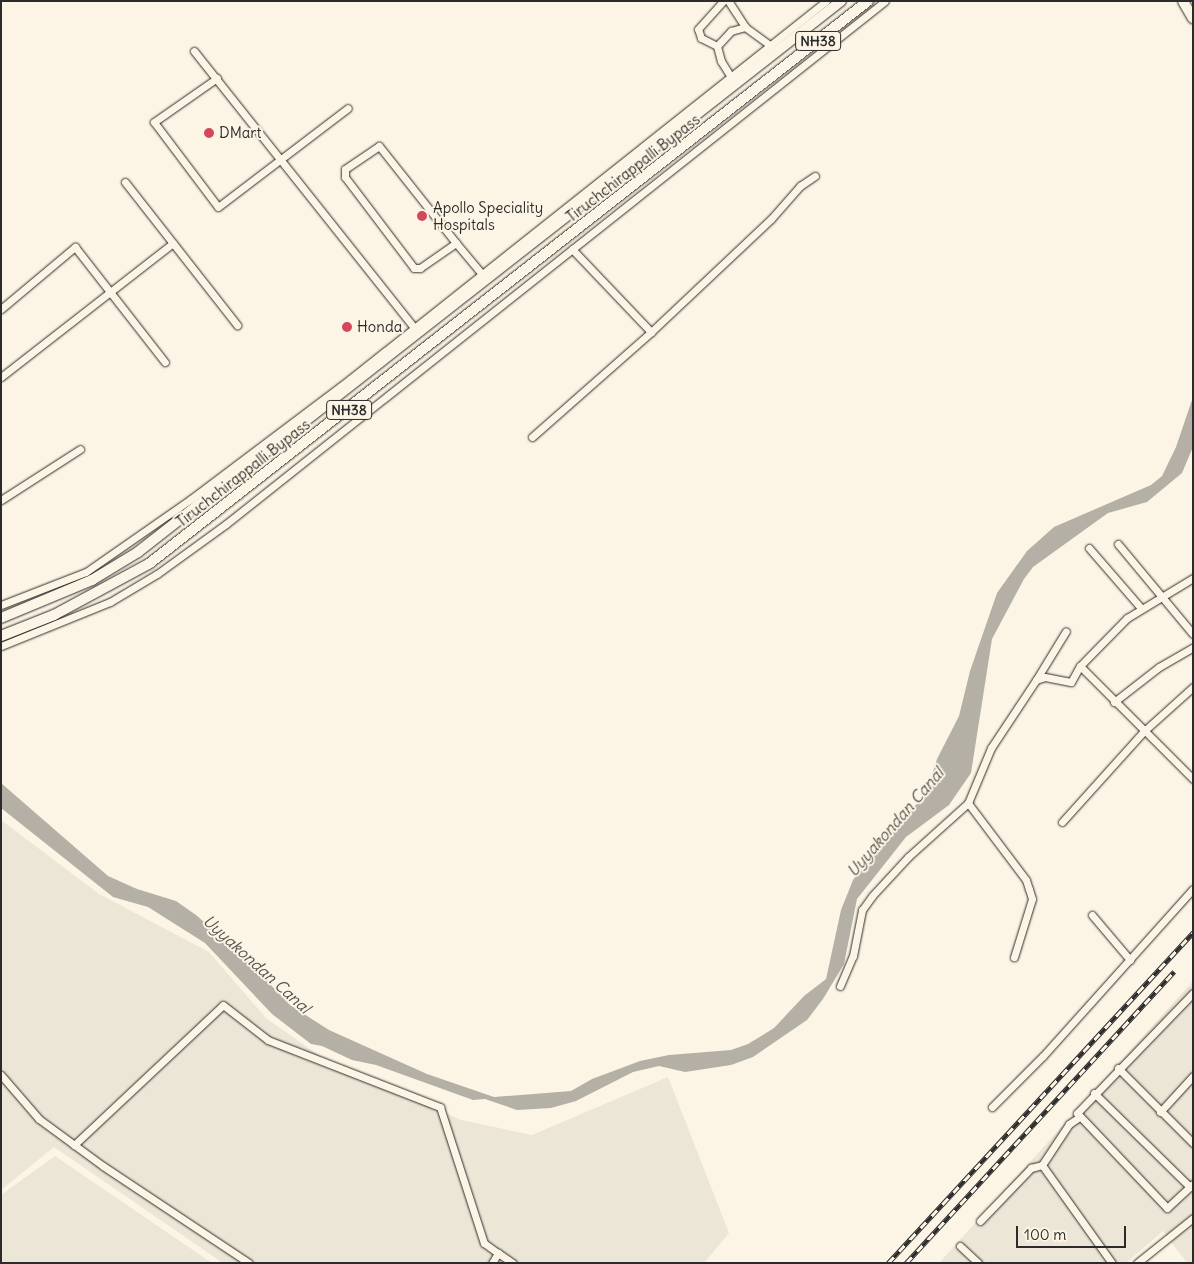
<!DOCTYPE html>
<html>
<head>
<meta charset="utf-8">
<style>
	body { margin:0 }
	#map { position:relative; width:1194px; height:1264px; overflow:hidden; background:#fcf5e5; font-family:Delius,sans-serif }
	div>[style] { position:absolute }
	.built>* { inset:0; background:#ece6d7 }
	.water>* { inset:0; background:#b4b0a5 }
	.roads { filter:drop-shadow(0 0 1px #2b2b2b) drop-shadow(0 0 1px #2b2b2b) }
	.minor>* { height:7px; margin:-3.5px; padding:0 3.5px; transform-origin:3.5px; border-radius:3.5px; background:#fcf5e5 }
	.highway>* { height:10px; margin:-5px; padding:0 5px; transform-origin:5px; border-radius:5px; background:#fcf5e5 }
	.rail>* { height:4.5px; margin-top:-2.25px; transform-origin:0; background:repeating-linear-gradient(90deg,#fcf5e5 0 8px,#2b2b2b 0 16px); box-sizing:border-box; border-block:1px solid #2b2b2b }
	.dots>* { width:14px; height:14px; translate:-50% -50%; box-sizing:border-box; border:2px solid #fcf5e5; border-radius:50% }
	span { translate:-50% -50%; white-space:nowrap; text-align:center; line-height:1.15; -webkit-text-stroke:4px #fcf5e5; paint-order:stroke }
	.shield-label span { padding:1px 4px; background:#fcf5e5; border:1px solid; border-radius:4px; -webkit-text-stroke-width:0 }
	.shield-label { font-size:14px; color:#2b2b2b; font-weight:700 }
	.poi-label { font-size:15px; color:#2b2b2b }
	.left { translate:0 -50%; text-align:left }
	.street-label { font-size:15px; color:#2b2b2b }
	.water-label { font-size:16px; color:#545350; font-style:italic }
	.frame { position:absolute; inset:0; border:2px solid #2b2b2b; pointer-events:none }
	.scale { position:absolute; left:1016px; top:1226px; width:110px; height:22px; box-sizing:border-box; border:2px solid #2b2b2b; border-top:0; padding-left:6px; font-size:15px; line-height:18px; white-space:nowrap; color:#2b2b2b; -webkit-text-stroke:4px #fcf5e5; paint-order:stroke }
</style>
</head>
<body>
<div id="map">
	<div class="built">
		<div style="clip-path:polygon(1px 820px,99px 894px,209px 952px,266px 1018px,324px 1059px,461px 1120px,532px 1135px,668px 1077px,729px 1233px,704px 1263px,223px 1263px,54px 1147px,1px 1190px)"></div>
		<div style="clip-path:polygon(1193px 981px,1193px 1263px,1187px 1263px,1163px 1231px,1126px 1263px,939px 1263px)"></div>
		<div style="clip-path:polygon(55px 1156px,212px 1263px,1px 1263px,1px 1195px)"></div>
	</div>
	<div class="water">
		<div style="clip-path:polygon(1193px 397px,1193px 447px,1182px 473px,1147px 502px,1108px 513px,1033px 567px,1024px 579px,992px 639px,971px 773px,949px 805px,906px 837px,857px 899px,844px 964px,823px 999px,807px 1020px,753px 1057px,731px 1065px,685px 1072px,659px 1066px,633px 1072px,576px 1101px,551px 1108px,517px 1110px,485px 1099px,473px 1100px,376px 1065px,352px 1060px,322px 1046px,311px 1044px,272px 1014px,205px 943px,148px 907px,113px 897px,1px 808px,1px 783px,108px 876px,137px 889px,176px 901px,196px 915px,241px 954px,290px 1005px,329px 1030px,427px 1074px,494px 1097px,571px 1091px,592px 1079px,640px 1061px,669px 1055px,731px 1050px,748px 1044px,774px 1028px,804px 996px,826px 979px,841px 910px,853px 880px,893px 825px,925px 797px,937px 759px,959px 716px,970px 671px,997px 593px,1027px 551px,1054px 527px,1151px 485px,1162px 476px,1176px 447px)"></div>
	</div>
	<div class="roads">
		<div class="minor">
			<div style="left:729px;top:2px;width:30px;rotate:57deg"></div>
			<div style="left:717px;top:46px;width:18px;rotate:-153deg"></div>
			<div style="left:701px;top:38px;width:9px;rotate:-108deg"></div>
			<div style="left:698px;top:29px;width:38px;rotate:-48deg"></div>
			<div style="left:194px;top:51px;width:354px;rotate:51.5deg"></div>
			<div style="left:731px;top:77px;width:19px;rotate:-122deg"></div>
			<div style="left:721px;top:61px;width:16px;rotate:-105deg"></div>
			<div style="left:717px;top:46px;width:21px;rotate:-47deg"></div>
			<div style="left:731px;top:31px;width:15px;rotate:-16deg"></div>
			<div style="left:745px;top:27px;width:31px;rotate:36deg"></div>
			<div style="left:217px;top:78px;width:77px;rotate:145.1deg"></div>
			<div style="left:154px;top:122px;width:106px;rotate:53deg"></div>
			<div style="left:218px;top:207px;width:163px;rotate:-37.3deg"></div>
			<div style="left:125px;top:182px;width:182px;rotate:51.9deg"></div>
			<div style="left:456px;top:243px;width:124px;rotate:-128.4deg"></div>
			<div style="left:379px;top:146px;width:41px;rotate:145.9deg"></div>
			<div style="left:345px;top:169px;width:8px;rotate:90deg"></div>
			<div style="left:345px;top:177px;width:114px;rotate:52.8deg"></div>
			<div style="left:414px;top:268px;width:6px"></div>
			<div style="left:420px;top:268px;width:44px;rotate:-34.8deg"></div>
			<div style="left:456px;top:243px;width:40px;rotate:50deg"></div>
			<div style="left:572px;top:249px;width:115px;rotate:46.4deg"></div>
			<div style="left:1px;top:309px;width:97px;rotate:-40deg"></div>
			<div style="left:75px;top:247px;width:146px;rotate:52deg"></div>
			<div style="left:1px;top:377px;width:218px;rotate:-37.9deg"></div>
			<div style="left:532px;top:437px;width:159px;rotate:-41.4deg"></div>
			<div style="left:651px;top:332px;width:165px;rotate:-43.3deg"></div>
			<div style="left:771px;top:219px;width:44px;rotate:-48.7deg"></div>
			<div style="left:800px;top:186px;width:18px;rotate:-34deg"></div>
			<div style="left:1px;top:500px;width:94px;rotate:-32.8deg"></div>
			<div style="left:1118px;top:544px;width:117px;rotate:50.2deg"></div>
			<div style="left:1089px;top:548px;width:79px;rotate:49.1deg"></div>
			<div style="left:1193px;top:578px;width:77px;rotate:148.8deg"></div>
			<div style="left:1127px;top:618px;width:67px;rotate:134.4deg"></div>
			<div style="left:1080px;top:666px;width:160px;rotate:45deg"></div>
			<div style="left:1px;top:605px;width:91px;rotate:-21.2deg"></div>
			<div style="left:86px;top:572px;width:128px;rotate:-34.8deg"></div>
			<div style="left:191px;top:499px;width:199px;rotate:-37deg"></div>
			<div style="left:350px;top:379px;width:608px;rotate:-38.45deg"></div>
			<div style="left:1px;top:646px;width:118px;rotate:-22deg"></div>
			<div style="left:110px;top:602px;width:55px;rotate:-30.8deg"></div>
			<div style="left:157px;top:574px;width:85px;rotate:-35.9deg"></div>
			<div style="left:226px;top:524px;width:841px;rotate:-38.44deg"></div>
			<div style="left:1036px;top:680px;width:57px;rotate:-58.5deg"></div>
			<div style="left:1114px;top:702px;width:57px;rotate:-37.9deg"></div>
			<div style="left:1159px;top:667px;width:39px;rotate:-30deg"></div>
			<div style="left:968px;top:803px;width:96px;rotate:53deg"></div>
			<div style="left:1026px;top:880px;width:9px;rotate:72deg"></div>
			<div style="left:1029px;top:889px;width:10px;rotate:73deg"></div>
			<div style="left:1032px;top:899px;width:61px;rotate:107.2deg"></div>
			<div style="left:1062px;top:822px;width:122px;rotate:-48deg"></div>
			<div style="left:1144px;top:731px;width:66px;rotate:-41.9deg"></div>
			<div style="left:1092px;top:915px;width:59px;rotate:49.8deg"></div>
			<div style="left:840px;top:986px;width:33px;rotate:-67deg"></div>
			<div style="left:853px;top:956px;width:47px;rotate:-78.9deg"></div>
			<div style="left:862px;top:910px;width:17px;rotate:-54deg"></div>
			<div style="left:872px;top:896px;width:53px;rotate:-47.3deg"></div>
			<div style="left:908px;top:857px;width:81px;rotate:-42deg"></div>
			<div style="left:968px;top:803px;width:60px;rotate:-67.3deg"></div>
			<div style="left:991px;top:748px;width:82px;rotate:-56.5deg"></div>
			<div style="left:1036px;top:680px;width:9px;rotate:-18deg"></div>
			<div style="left:1045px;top:677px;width:26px;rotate:11deg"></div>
			<div style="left:1071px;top:682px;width:18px;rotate:-61deg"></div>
			<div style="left:1193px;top:993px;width:167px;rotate:134deg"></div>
			<div style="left:1077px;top:1113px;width:131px;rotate:46.5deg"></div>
			<div style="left:1167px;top:1208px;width:35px;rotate:-43deg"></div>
			<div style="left:1118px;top:1068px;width:106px;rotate:45deg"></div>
			<div style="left:1px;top:1075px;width:58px;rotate:49.2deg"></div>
			<div style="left:39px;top:1119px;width:79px;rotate:36.3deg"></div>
			<div style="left:103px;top:1166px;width:175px;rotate:33.6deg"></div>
			<div style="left:1094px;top:1093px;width:134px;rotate:44.4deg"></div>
			<div style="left:992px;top:1107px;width:72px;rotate:-45deg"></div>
			<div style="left:1043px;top:1056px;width:224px;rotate:-48.1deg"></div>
			<div style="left:1160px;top:1112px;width:49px;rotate:-47.5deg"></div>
			<div style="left:74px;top:1145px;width:204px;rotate:-43.2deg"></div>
			<div style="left:223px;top:1005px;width:57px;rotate:37.9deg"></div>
			<div style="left:268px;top:1040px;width:185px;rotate:21.3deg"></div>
			<div style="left:440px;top:1107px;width:143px;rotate:72.1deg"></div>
			<div style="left:484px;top:1243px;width:17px;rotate:36deg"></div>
			<div style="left:1042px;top:1165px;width:49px;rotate:-56.6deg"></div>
			<div style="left:1069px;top:1124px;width:11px;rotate:-34deg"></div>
			<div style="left:980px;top:1221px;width:74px;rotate:-46.1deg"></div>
			<div style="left:1031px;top:1168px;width:11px;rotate:-15deg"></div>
			<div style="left:1042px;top:1165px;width:120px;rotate:54.5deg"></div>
			<div style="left:960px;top:1246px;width:25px;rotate:43deg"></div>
			<div style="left:492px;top:1263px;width:12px;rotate:-59deg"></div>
			<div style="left:498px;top:1253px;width:18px;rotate:34deg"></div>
			<div style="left:1137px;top:1263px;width:72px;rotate:-38.8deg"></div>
		</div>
		<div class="highway">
			<div style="left:1183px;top:1px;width:20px;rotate:60deg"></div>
			<div style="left:1px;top:618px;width:99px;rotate:-22.7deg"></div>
			<div style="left:92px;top:580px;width:54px;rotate:-31.3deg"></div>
			<div style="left:138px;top:552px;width:893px;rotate:-38.09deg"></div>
			<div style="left:1px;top:636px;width:57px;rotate:-21.6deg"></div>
			<div style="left:54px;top:615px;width:109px;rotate:-28.4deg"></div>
			<div style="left:150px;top:563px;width:912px;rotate:-38.05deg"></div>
		</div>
	</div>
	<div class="rail">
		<div style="left:888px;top:1263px;width:450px;rotate:-47.3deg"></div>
		<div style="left:906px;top:1263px;width:396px;rotate:-47.4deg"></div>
	</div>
	<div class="dots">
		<div style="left:209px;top:133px;background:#d1495b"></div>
		<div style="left:422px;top:216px;background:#d1495b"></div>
		<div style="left:347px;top:327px;background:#d1495b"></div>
	</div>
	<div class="shield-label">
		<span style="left:818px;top:41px">NH38</span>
		<span style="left:349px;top:410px">NH38</span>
	</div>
	<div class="poi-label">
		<span class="left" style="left:219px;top:133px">DMart</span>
		<span class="left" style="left:433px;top:216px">Apollo Speciality<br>Hospitals</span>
		<span class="left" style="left:357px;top:327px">Honda</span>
	</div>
	<div class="street-label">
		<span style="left:633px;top:168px;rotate:-38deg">Tiruchchirappalli Bypass</span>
		<span style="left:243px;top:473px;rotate:-38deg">Tiruchchirappalli Bypass</span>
	</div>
	<div class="water-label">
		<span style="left:895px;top:822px;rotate:-49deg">Uyyakondan Canal</span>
		<span style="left:257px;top:964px;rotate:42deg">Uyyakondan Canal</span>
	</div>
	<div class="frame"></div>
	<div class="scale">100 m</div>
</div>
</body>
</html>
